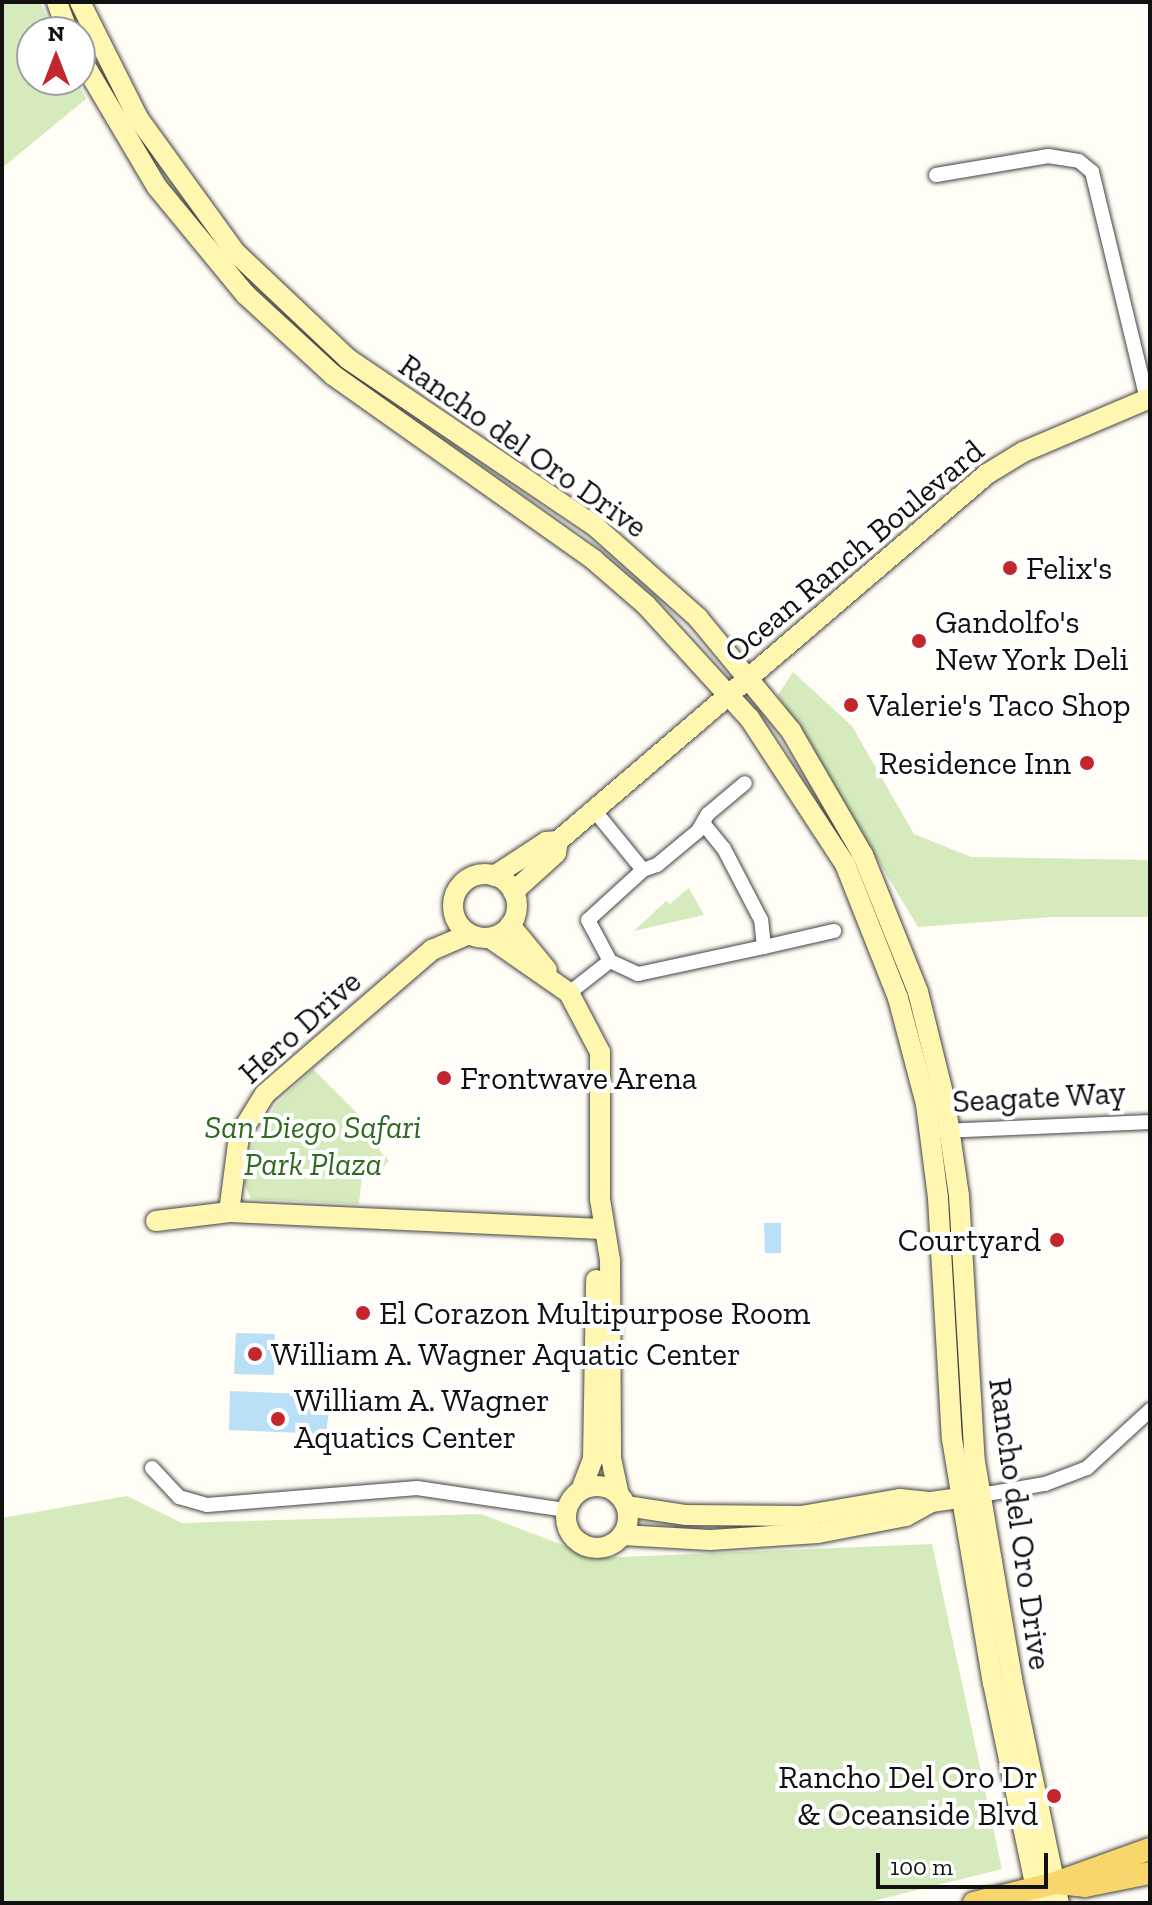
<!DOCTYPE html>
<html>
<head>
<meta charset="utf-8">
<style>
	body { margin:0 }
	#map { position:relative; width:1152px; height:1905px; overflow:hidden; background:#fffdf5; font-family:"Zilla Slab",serif }
	div>[style] { position:absolute }
	.green>* { inset:0; background:#d5ebbd }
	.water>* { inset:0; background:#b9e0f7 }
	.roads { filter:drop-shadow(0 0 2px #444) drop-shadow(0 0 2px #444) }
	.street>* { height:14px; margin:-7px; padding:0 7px; transform-origin:7px; border-radius:7px; background:#fff }
	.secondary>* { height:20px; margin:-10px; padding:0 10px; transform-origin:10px; border-radius:10px; background:#fff6b0 }
	.secondary>.ring { margin:-10px; padding:0; box-sizing:content-box; background:none; border:20px solid #fff6b0; border-radius:50% }
	.primary>* { height:22px; margin:-11px; padding:0 11px; transform-origin:11px; border-radius:11px; background:#f9d66b }
	.dots>* { width:22px; height:22px; translate:-50% -50%; box-sizing:border-box; border:4px solid #fff; border-radius:50% }
	span { translate:-50% -50%; white-space:nowrap; text-align:center; line-height:1.15; -webkit-text-stroke:8px #fff; paint-order:stroke }
	.street-label { font-size:32px; color:#111 }
	.poi-label { font-size:32px; color:#111 }
	.left { translate:0 -50%; text-align:left }
	.right { translate:-100% -50%; text-align:right }
	.park-label { font-size:32px; color:#2f6b1f; font-style:italic }
	.frame { position:absolute; inset:0; border:4px solid #111; pointer-events:none }
	.north { position:absolute; left:16px; top:16px; width:80px; height:80px; box-sizing:border-box; background:#fff; border:2px solid #a0a0a0; border-radius:50%; rotate:0deg; font-size:22px; font-weight:700; line-height:32px; text-align:center; color:#111 }
	.north::after { content:''; display:block; margin:auto; width:28px; height:36px; background:#c4262e; clip-path:polygon(50% 0,100% 100%,50% 72%,0 100%) }
	.scale { position:absolute; left:876px; top:1853px; width:172px; height:36px; box-sizing:border-box; border:4px solid #111; border-top:0; padding-left:10px; font-size:24px; line-height:28px; white-space:nowrap; color:#111; -webkit-text-stroke:6px #fff; paint-order:stroke }
</style>
</head>
<body>
<div id="map">
	<div class="green">
		<div style="clip-path:polygon(2px 2px,40px 2px,54px 32px,32px 32px,32px 80px,77px 80px,86px 99px,2px 168px)"></div>
		<div style="clip-path:polygon(793px 672px,852px 726px,914px 834px,971px 857px,1150px 860px,1150px 917px,1051px 917px,918px 927px,778px 695px)"></div>
		<div style="clip-path:polygon(689px 888px,704px 915px,634px 931px,666px 901px,670px 904px)"></div>
		<div style="clip-path:polygon(313px 1069px,380px 1136px,384px 1144px,379px 1150px,389px 1161px,374px 1176px,362px 1175px,359px 1204px,251px 1199px,244px 1183px,253px 1142px,277px 1103px)"></div>
		<div style="clip-path:polygon(127px 1496px,182px 1523px,481px 1514px,597px 1558px,932px 1544px,1002px 1869px,865px 1903px,2px 1903px,2px 1518px)"></div>
	</div>
	<div class="water">
		<div style="clip-path:polygon(764px 1223px,781px 1223px,781px 1253px,765px 1253px)"></div>
		<div style="clip-path:polygon(236px 1333px,275px 1334px,274px 1375px,234px 1374px)"></div>
		<div style="clip-path:polygon(230px 1391px,331px 1395px,326px 1434px,229px 1430px)"></div>
	</div>
	<div class="roads">
		<div class="street">
			<div style="left:936px;top:175px;width:114px;rotate:-9.6deg"></div>
			<div style="left:1048px;top:156px;width:31px;rotate:9deg"></div>
			<div style="left:1079px;top:161px;width:17px;rotate:40deg"></div>
			<div style="left:1092px;top:172px;width:234px;rotate:76.4deg"></div>
			<div style="left:594px;top:810px;width:77px;rotate:50.8deg"></div>
			<div style="left:643px;top:870px;width:74px;rotate:137.7deg"></div>
			<div style="left:588px;top:920px;width:47px;rotate:61.8deg"></div>
			<div style="left:643px;top:870px;width:15px;rotate:-20deg"></div>
			<div style="left:657px;top:865px;width:53px;rotate:-39.7deg"></div>
			<div style="left:698px;top:831px;width:20px;rotate:-60deg"></div>
			<div style="left:708px;top:814px;width:48px;rotate:-40deg"></div>
			<div style="left:764px;top:947px;width:72px;rotate:-12.9deg"></div>
			<div style="left:569px;top:993px;width:52px;rotate:-38deg"></div>
			<div style="left:610px;top:961px;width:31px;rotate:25deg"></div>
			<div style="left:638px;top:974px;width:129px;rotate:-12.1deg"></div>
			<div style="left:764px;top:947px;width:27px;rotate:-96deg"></div>
			<div style="left:761px;top:920px;width:80px;rotate:-117.5deg"></div>
			<div style="left:724px;top:849px;width:33px;rotate:-129deg"></div>
			<div style="left:943px;top:1131px;width:207px;rotate:-2.5deg"></div>
			<div style="left:152px;top:1468px;width:40px;rotate:47deg"></div>
			<div style="left:179px;top:1497px;width:29px;rotate:16deg"></div>
			<div style="left:207px;top:1505px;width:211px;rotate:-4.6deg"></div>
			<div style="left:417px;top:1488px;width:151px;rotate:8.4deg"></div>
			<div style="left:981px;top:1495px;width:65px;rotate:-9.8deg"></div>
			<div style="left:1045px;top:1484px;width:45px;rotate:-20.9deg"></div>
			<div style="left:1087px;top:1468px;width:86px;rotate:-42.6deg"></div>
		</div>
		<div class="secondary">
			<div style="left:57px;top:2px;width:32px;rotate:70deg"></div>
			<div style="left:80px;top:2px;width:130px;rotate:63.4deg"></div>
			<div style="left:138px;top:118px;width:165px;rotate:54.1deg"></div>
			<div style="left:235px;top:252px;width:156px;rotate:43.4deg"></div>
			<div style="left:348px;top:359px;width:300px;rotate:34.1deg"></div>
			<div style="left:596px;top:527px;width:137px;rotate:41.7deg"></div>
			<div style="left:698px;top:618px;width:146px;rotate:50.5deg"></div>
			<div style="left:791px;top:731px;width:143px;rotate:59.9deg"></div>
			<div style="left:863px;top:855px;width:148px;rotate:68.1deg"></div>
			<div style="left:918px;top:992px;width:112px;rotate:76.1deg"></div>
			<div style="left:945px;top:1101px;width:96px;rotate:81.6deg"></div>
			<div style="left:959px;top:1196px;width:266px;rotate:86.6deg"></div>
			<div style="left:975px;top:1462px;width:220px;rotate:80.3deg"></div>
			<div style="left:1012px;top:1679px;width:229px;rotate:78.2deg"></div>
			<div style="left:80px;top:57px;width:151px;rotate:59.4deg"></div>
			<div style="left:157px;top:187px;width:140px;rotate:50.5deg"></div>
			<div style="left:246px;top:295px;width:118px;rotate:42.6deg"></div>
			<div style="left:333px;top:375px;width:320px;rotate:35.3deg"></div>
			<div style="left:594px;top:560px;width:69px;rotate:40.9deg"></div>
			<div style="left:646px;top:605px;width:154px;rotate:47.6deg"></div>
			<div style="left:750px;top:719px;width:173px;rotate:56.8deg"></div>
			<div style="left:845px;top:864px;width:144px;rotate:68.4deg"></div>
			<div style="left:898px;top:998px;width:110px;rotate:75.2deg"></div>
			<div style="left:926px;top:1104px;width:95px;rotate:82.7deg"></div>
			<div style="left:938px;top:1198px;width:241px;rotate:86.7deg"></div>
			<div style="left:952px;top:1439px;width:247px;rotate:80.5deg"></div>
			<div style="left:993px;top:1683px;width:225px;rotate:78.2deg"></div>
			<div class="ring" style="left:453px;top:874px;width:44px;height:44px"></div>
			<div style="left:494px;top:876px;width:62px;rotate:-33.2deg"></div>
			<div style="left:546px;top:842px;width:12px;rotate:-5deg"></div>
			<div style="left:558px;top:841px;width:565px;rotate:-40.55deg"></div>
			<div style="left:987px;top:474px;width:42px;rotate:-31.4deg"></div>
			<div style="left:1023px;top:452px;width:138px;rotate:-23deg"></div>
			<div style="left:513px;top:892px;width:58px;rotate:-42.2deg"></div>
			<div style="left:556px;top:853px;width:12px;rotate:-81deg"></div>
			<div style="left:510px;top:925px;width:58px;rotate:50.6deg"></div>
			<div style="left:490px;top:938px;width:96px;rotate:34.8deg"></div>
			<div style="left:569px;top:993px;width:67px;rotate:62.3deg"></div>
			<div style="left:600px;top:1052px;width:147px;rotate:90deg"></div>
			<div style="left:600px;top:1199px;width:62px;rotate:80.7deg"></div>
			<div style="left:610px;top:1260px;width:198px;rotate:89.7deg"></div>
			<div style="left:611px;top:1458px;width:38px;rotate:78deg"></div>
			<div style="left:229px;top:1212px;width:77px;rotate:-82.5deg"></div>
			<div style="left:239px;top:1136px;width:49px;rotate:-58.2deg"></div>
			<div style="left:265px;top:1094px;width:221px;rotate:-40.8deg"></div>
			<div style="left:432px;top:950px;width:40px;rotate:-23.4deg"></div>
			<div style="left:156px;top:1221px;width:74px;rotate:-7deg"></div>
			<div style="left:229px;top:1212px;width:374px;rotate:2.6deg"></div>
			<div class="ring" style="left:566px;top:1486px;width:42px;height:42px"></div>
			<div style="left:581px;top:1490px;width:34px;rotate:-69deg"></div>
			<div style="left:593px;top:1458px;width:178px;rotate:-89deg"></div>
			<div style="left:626px;top:1506px;width:61px;rotate:8.5deg"></div>
			<div style="left:686px;top:1515px;width:115px;rotate:0.5deg"></div>
			<div style="left:801px;top:1516px;width:100px;rotate:-9.7deg"></div>
			<div style="left:900px;top:1499px;width:31px;rotate:6deg"></div>
			<div style="left:931px;top:1502px;width:42px;rotate:-8.1deg"></div>
			<div style="left:622px;top:1535px;width:88px;rotate:3.3deg"></div>
			<div style="left:710px;top:1540px;width:108px;rotate:-3.7deg"></div>
			<div style="left:818px;top:1533px;width:90px;rotate:-10.9deg"></div>
			<div style="left:906px;top:1516px;width:29px;rotate:-29deg"></div>
		</div>
		<div class="primary">
			<div style="left:1057px;top:1883px;width:28px;rotate:6deg"></div>
			<div style="left:1085px;top:1886px;width:66px;rotate:-11.3deg"></div>
			<div style="left:974px;top:1903px;width:83px;rotate:-13.9deg"></div>
			<div style="left:1055px;top:1883px;width:101px;rotate:-19.7deg"></div>
		</div>
	</div>
	<div class="dots">
		<div style="left:1010px;top:568px;background:#c4262e"></div>
		<div style="left:919px;top:641px;background:#c4262e"></div>
		<div style="left:851px;top:705px;background:#c4262e"></div>
		<div style="left:1087px;top:763px;background:#c4262e"></div>
		<div style="left:444px;top:1078px;background:#c4262e"></div>
		<div style="left:1057px;top:1240px;background:#c4262e"></div>
		<div style="left:363px;top:1313px;background:#c4262e"></div>
		<div style="left:255px;top:1354px;background:#c4262e"></div>
		<div style="left:278px;top:1419px;background:#c4262e"></div>
		<div style="left:1054px;top:1796px;background:#c4262e"></div>
	</div>
	<div class="street-label">
		<span style="left:523px;top:446px;rotate:35deg">Rancho del Oro Drive</span>
		<span style="left:854px;top:551px;rotate:-40deg">Ocean Ranch Boulevard</span>
		<span style="left:300px;top:1027px;rotate:-42deg">Hero Drive</span>
		<span style="left:1039px;top:1097px;rotate:-3deg">Seagate Way</span>
		<span style="left:1020px;top:1524px;rotate:82deg">Rancho del Oro Drive</span>
	</div>
	<div class="poi-label">
		<span class="left" style="left:1026px;top:568px">Felix's</span>
		<span class="left" style="left:935px;top:641px">Gandolfo's<br>New York Deli</span>
		<span class="left" style="left:867px;top:705px">Valerie's Taco Shop</span>
		<span class="right" style="left:1071px;top:763px">Residence Inn</span>
		<span class="left" style="left:460px;top:1078px">Frontwave Arena</span>
		<span class="right" style="left:1041px;top:1240px">Courtyard</span>
		<span class="left" style="left:379px;top:1313px">El Corazon Multipurpose Room</span>
		<span class="left" style="left:271px;top:1354px">William A. Wagner Aquatic Center</span>
		<span class="left" style="left:294px;top:1419px">William A. Wagner<br>Aquatics Center</span>
		<span class="right" style="left:1038px;top:1796px">Rancho Del Oro Dr<br>&amp; Oceanside Blvd</span>
	</div>
	<div class="park-label">
		<span style="left:313px;top:1146px">San Diego Safari<br>Park Plaza</span>
	</div>
	<div class="frame"></div>
	<div class="north">N</div>
	<div class="scale">100 m</div>
</div>
</body>
</html>
